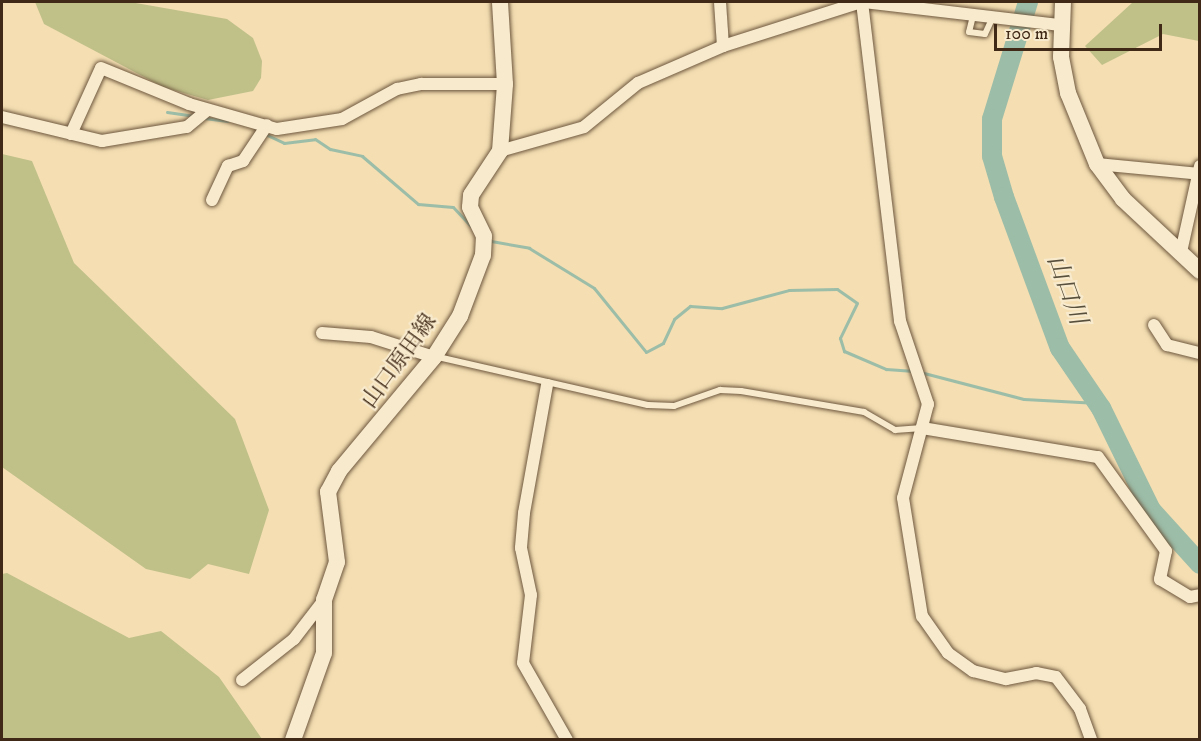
<!DOCTYPE html>
<html>
<head>
<meta charset="utf-8">
<style>
	body { margin:0 }
	#map { position:relative; width:1201px; height:741px; overflow:hidden; background:#f4deb2; font-family:"IM FELL DW Pica","Noto Serif JP",serif }
	div>[style] { position:absolute }
	.green>* { inset:0; background:#c0c089 }
	.stream>* { height:3px; margin:-1.5px; padding:0 1.5px; transform-origin:1.5px; border-radius:1.5px; background:#9cbda8 }
	.river>* { height:20px; margin:-10px; padding:0 10px; transform-origin:10px; border-radius:10px; background:#9cbda8 }
	.roads { filter:drop-shadow(0 0 2px #6d573e) drop-shadow(0 0 2px #6d573e) }
	.lane>* { height:6px; margin:-3px; padding:0 3px; transform-origin:3px; border-radius:3px; background:#f8eacd }
	.street>* { height:12px; margin:-6px; padding:0 6px; transform-origin:6px; border-radius:6px; background:#f8eacd }
	.secondary>* { height:16px; margin:-8px; padding:0 8px; transform-origin:8px; border-radius:8px; background:#f8eacd }
	span { translate:-50% -50%; white-space:nowrap; text-align:center; line-height:1.15; -webkit-text-stroke:4.5px #f8eacd; paint-order:stroke }
	.street-label { font-size:22px; color:#402a17 }
	.water-label { font-size:24px; color:#574f3b; font-style:italic }
	.frame { position:absolute; inset:0; border:3px solid #402a17; pointer-events:none }
	.scale { position:absolute; left:994px; top:24px; width:168px; height:27px; box-sizing:border-box; border:3px solid #402a17; border-top:0; padding-left:8px; font-size:18px; line-height:21px; white-space:nowrap; color:#402a17; -webkit-text-stroke:4px #f8eacd; paint-order:stroke }
</style>
</head>
<body>
<div id="map">
	<div class="green">
		<div style="clip-path:polygon(35px 2px,130px 2px,227px 19px,253px 38px,262px 61px,261px 78px,253px 91px,208px 100px,163px 87px,44px 24px)"></div>
		<div style="clip-path:polygon(1133px 2px,1199px 2px,1199px 41px,1163px 34px,1102px 65px,1085px 46px)"></div>
		<div style="clip-path:polygon(2px 154px,32px 161px,74px 263px,235px 419px,269px 510px,249px 574px,208px 564px,190px 579px,146px 569px,2px 467px)"></div>
		<div style="clip-path:polygon(7px 573px,129px 638px,161px 631px,219px 677px,262px 739px,2px 739px,2px 574px)"></div>
	</div>
	<div class="stream">
		<div style="left:167px;top:112px;width:28px;rotate:8deg"></div>
		<div style="left:204px;top:118px;width:24px;rotate:7deg"></div>
		<div style="left:265px;top:134px;width:21px;rotate:25deg"></div>
		<div style="left:284px;top:143px;width:31px;rotate:-7deg"></div>
		<div style="left:315px;top:139px;width:18px;rotate:34deg"></div>
		<div style="left:330px;top:149px;width:33px;rotate:12deg"></div>
		<div style="left:362px;top:156px;width:74px;rotate:40.6deg"></div>
		<div style="left:418px;top:204px;width:35px;rotate:5deg"></div>
		<div style="left:453px;top:207px;width:26px;rotate:47deg"></div>
		<div style="left:491px;top:241px;width:39px;rotate:10deg"></div>
		<div style="left:529px;top:248px;width:76px;rotate:31.6deg"></div>
		<div style="left:594px;top:288px;width:82px;rotate:50.9deg"></div>
		<div style="left:646px;top:352px;width:19px;rotate:-28deg"></div>
		<div style="left:663px;top:343px;width:26px;rotate:-65deg"></div>
		<div style="left:674px;top:319px;width:21px;rotate:-39deg"></div>
		<div style="left:690px;top:306px;width:32px;rotate:4deg"></div>
		<div style="left:722px;top:308px;width:69px;rotate:-15deg"></div>
		<div style="left:789px;top:290px;width:48px;rotate:-1.2deg"></div>
		<div style="left:837px;top:289px;width:24px;rotate:35deg"></div>
		<div style="left:857px;top:303px;width:39px;rotate:116deg"></div>
		<div style="left:840px;top:338px;width:14px;rotate:73deg"></div>
		<div style="left:844px;top:351px;width:46px;rotate:23.2deg"></div>
		<div style="left:886px;top:369px;width:28px;rotate:4deg"></div>
		<div style="left:920px;top:372px;width:107px;rotate:14.6deg"></div>
		<div style="left:1024px;top:399px;width:74px;rotate:3.1deg"></div>
	</div>
	<div class="river">
		<div style="left:1028px;top:2px;width:122px;rotate:107.1deg"></div>
		<div style="left:992px;top:119px;width:37px;rotate:90deg"></div>
		<div style="left:992px;top:156px;width:43px;rotate:73.7deg"></div>
		<div style="left:1004px;top:197px;width:161px;rotate:69.7deg"></div>
		<div style="left:1060px;top:348px;width:73px;rotate:55.7deg"></div>
		<div style="left:1101px;top:408px;width:114px;rotate:63.9deg"></div>
		<div style="left:1151px;top:510px;width:73px;rotate:47.8deg"></div>
	</div>
	<div class="roads">
		<div class="lane">
			<div style="left:973px;top:16px;width:16px;rotate:104deg"></div>
			<div style="left:969px;top:32px;width:16px;rotate:7deg"></div>
			<div style="left:985px;top:34px;width:17px;rotate:-65deg"></div>
			<div style="left:438px;top:357px;width:215px;rotate:12.9deg"></div>
			<div style="left:648px;top:405px;width:26px;rotate:2deg"></div>
			<div style="left:674px;top:406px;width:49px;rotate:-19.2deg"></div>
			<div style="left:720px;top:390px;width:21px;rotate:3deg"></div>
			<div style="left:741px;top:391px;width:125px;rotate:9.7deg"></div>
			<div style="left:864px;top:412px;width:36px;rotate:30deg"></div>
			<div style="left:895px;top:430px;width:27px;rotate:-4deg"></div>
		</div>
		<div class="street">
			<div style="left:720px;top:2px;width:44px;rotate:86.1deg"></div>
			<div style="left:862px;top:2px;width:321px;rotate:83.2deg"></div>
			<div style="left:900px;top:321px;width:88px;rotate:71.4deg"></div>
			<div style="left:928px;top:404px;width:97px;rotate:104.9deg"></div>
			<div style="left:903px;top:498px;width:120px;rotate:80.9deg"></div>
			<div style="left:922px;top:616px;width:45px;rotate:54.9deg"></div>
			<div style="left:948px;top:653px;width:31px;rotate:36deg"></div>
			<div style="left:973px;top:671px;width:34px;rotate:14deg"></div>
			<div style="left:1006px;top:679px;width:31px;rotate:-11deg"></div>
			<div style="left:1036px;top:673px;width:20px;rotate:11deg"></div>
			<div style="left:1056px;top:677px;width:40px;rotate:53deg"></div>
			<div style="left:1080px;top:709px;width:33px;rotate:70deg"></div>
			<div style="left:864px;top:2px;width:198px;rotate:6.7deg"></div>
			<div style="left:2px;top:117px;width:103px;rotate:13.5deg"></div>
			<div style="left:102px;top:141px;width:86px;rotate:-9.4deg"></div>
			<div style="left:187px;top:127px;width:26px;rotate:-40deg"></div>
			<div style="left:71px;top:134px;width:72px;rotate:-65.6deg"></div>
			<div style="left:101px;top:68px;width:95px;rotate:22.2deg"></div>
			<div style="left:189px;top:104px;width:91px;rotate:15.9deg"></div>
			<div style="left:277px;top:129px;width:66px;rotate:-8.7deg"></div>
			<div style="left:342px;top:119px;width:63px;rotate:-28.6deg"></div>
			<div style="left:397px;top:89px;width:25px;rotate:-12deg"></div>
			<div style="left:421px;top:84px;width:84px"></div>
			<div style="left:500px;top:151px;width:87px;rotate:-15.9deg"></div>
			<div style="left:584px;top:127px;width:70px;rotate:-39.2deg"></div>
			<div style="left:638px;top:83px;width:93px;rotate:-23.5deg"></div>
			<div style="left:723px;top:46px;width:145px;rotate:-17.7deg"></div>
			<div style="left:1097px;top:164px;width:103px;rotate:5.5deg"></div>
			<div style="left:212px;top:200px;width:38px;rotate:-65deg"></div>
			<div style="left:228px;top:166px;width:16px;rotate:-18deg"></div>
			<div style="left:243px;top:161px;width:43px;rotate:-56.3deg"></div>
			<div style="left:1181px;top:252px;width:88px;rotate:-77.5deg"></div>
			<div style="left:1154px;top:325px;width:24px;rotate:57deg"></div>
			<div style="left:1167px;top:345px;width:34px;rotate:14deg"></div>
			<div style="left:322px;top:333px;width:49px;rotate:4.7deg"></div>
			<div style="left:371px;top:337px;width:66px;rotate:17.6deg"></div>
			<div style="left:547px;top:385px;width:130px;rotate:100.2deg"></div>
			<div style="left:524px;top:513px;width:35px;rotate:95deg"></div>
			<div style="left:521px;top:548px;width:48px;rotate:78deg"></div>
			<div style="left:531px;top:595px;width:68px;rotate:96.7deg"></div>
			<div style="left:523px;top:663px;width:89px;rotate:60.3deg"></div>
			<div style="left:922px;top:428px;width:178px;rotate:9.4deg"></div>
			<div style="left:1098px;top:457px;width:116px;rotate:54.1deg"></div>
			<div style="left:1166px;top:551px;width:29px;rotate:102deg"></div>
			<div style="left:1160px;top:579px;width:35px;rotate:31deg"></div>
			<div style="left:1190px;top:597px;width:10px;rotate:-11deg"></div>
			<div style="left:242px;top:680px;width:66px;rotate:-38.3deg"></div>
			<div style="left:294px;top:639px;width:49px;rotate:-52.4deg"></div>
		</div>
		<div class="secondary">
			<div style="left:1063px;top:2px;width:55px;rotate:92.1deg"></div>
			<div style="left:1061px;top:57px;width:37px;rotate:79deg"></div>
			<div style="left:1068px;top:93px;width:77px;rotate:67.8deg"></div>
			<div style="left:1097px;top:164px;width:44px;rotate:53.4deg"></div>
			<div style="left:1123px;top:199px;width:105px;rotate:43.1deg"></div>
			<div style="left:293px;top:740px;width:92px;rotate:-70.4deg"></div>
			<div style="left:324px;top:653px;width:53px;rotate:-90deg"></div>
			<div style="left:324px;top:600px;width:40px;rotate:-71.1deg"></div>
			<div style="left:337px;top:562px;width:71px;rotate:-97.3deg"></div>
			<div style="left:328px;top:492px;width:24px;rotate:-62deg"></div>
			<div style="left:339px;top:471px;width:148px;rotate:-50.2deg"></div>
			<div style="left:434px;top:357px;width:49px;rotate:-57.6deg"></div>
			<div style="left:460px;top:316px;width:65px;rotate:-69.3deg"></div>
			<div style="left:483px;top:255px;width:19px;rotate:-87deg"></div>
			<div style="left:484px;top:236px;width:32px;rotate:-116deg"></div>
			<div style="left:470px;top:207px;width:12px;rotate:-85deg"></div>
			<div style="left:471px;top:195px;width:53px;rotate:-56.6deg"></div>
			<div style="left:500px;top:151px;width:67px;rotate:-85.7deg"></div>
			<div style="left:505px;top:84px;width:82px;rotate:-93.5deg"></div>
		</div>
	</div>
	<div class="street-label">
		<span style="left:399px;top:361px;rotate:-54deg">山口原田線</span>
	</div>
	<div class="water-label">
		<span style="left:1066px;top:290px;rotate:70deg">山口川</span>
	</div>
	<div class="frame"></div>
	<div class="scale">100 m</div>
</div>
</body>
</html>
